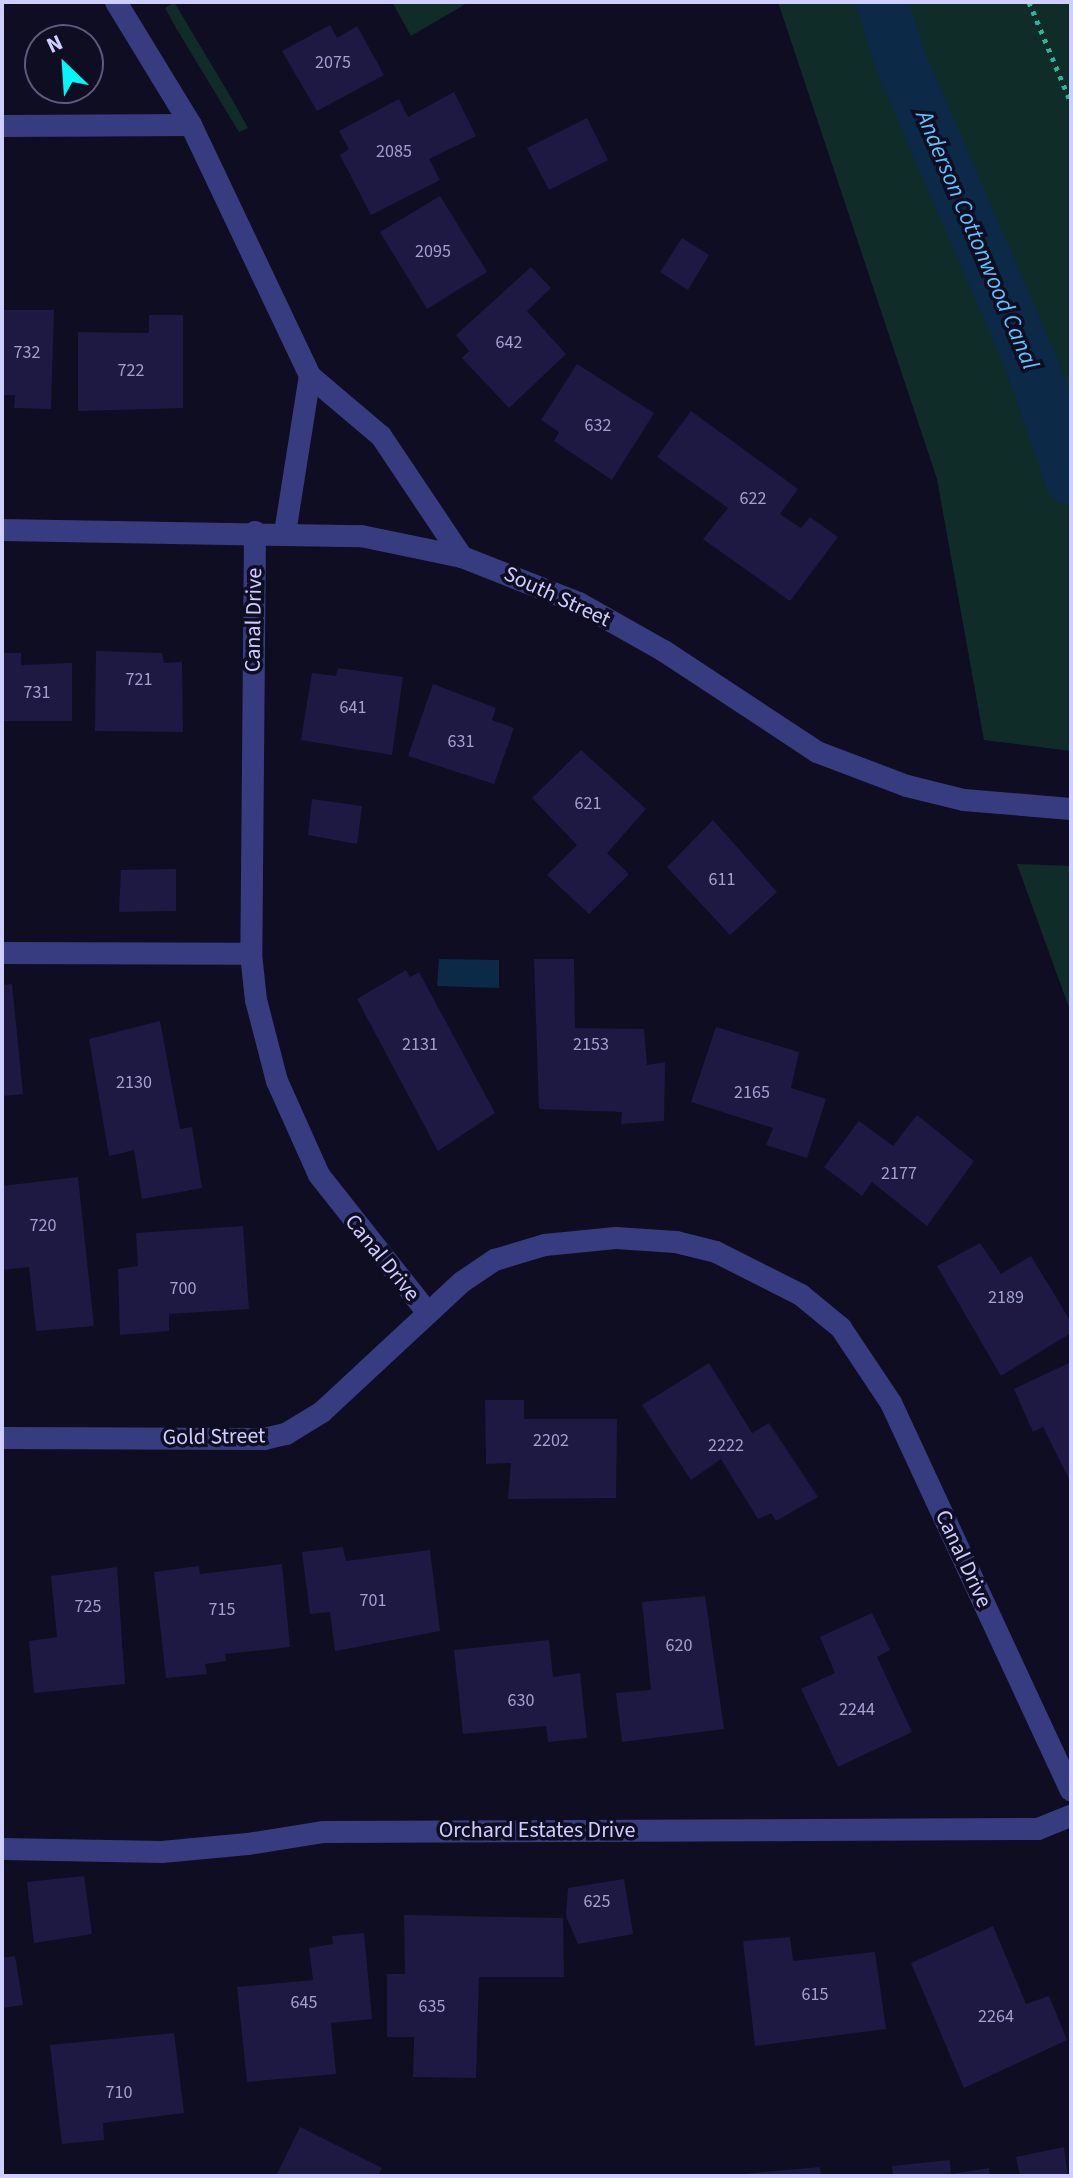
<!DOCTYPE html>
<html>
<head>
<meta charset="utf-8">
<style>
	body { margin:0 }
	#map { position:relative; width:1073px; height:2178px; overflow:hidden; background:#0e0d22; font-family:"Source Sans 3",sans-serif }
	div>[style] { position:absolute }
	.green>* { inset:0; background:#102c28 }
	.water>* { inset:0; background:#0c2947 }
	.canal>* { height:52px; margin:-26px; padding:0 26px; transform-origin:26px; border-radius:26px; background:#0c2947 }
	.building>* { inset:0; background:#1d1943 }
	.path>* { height:5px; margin-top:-2.5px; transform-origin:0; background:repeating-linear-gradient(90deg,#2cb49e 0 4px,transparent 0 10px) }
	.service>* { height:22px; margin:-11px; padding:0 11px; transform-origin:11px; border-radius:11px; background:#373c81 }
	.minor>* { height:22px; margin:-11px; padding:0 11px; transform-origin:11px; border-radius:11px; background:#373c81 }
	.tertiary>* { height:22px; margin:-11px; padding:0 11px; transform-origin:11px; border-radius:11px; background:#373c81 }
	span { translate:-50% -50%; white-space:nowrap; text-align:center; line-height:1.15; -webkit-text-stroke:7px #0e0d22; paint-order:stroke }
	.number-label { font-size:18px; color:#a2a1d0 }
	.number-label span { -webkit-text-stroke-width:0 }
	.street-label { font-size:22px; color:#ceceff }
	.water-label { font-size:24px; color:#5cc5ff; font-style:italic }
	.frame { position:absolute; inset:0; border:4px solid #ceceff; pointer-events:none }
	.north { position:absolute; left:24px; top:24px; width:80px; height:80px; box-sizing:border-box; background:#0e0d22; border:2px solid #5b5a7a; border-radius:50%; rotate:335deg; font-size:22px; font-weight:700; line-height:32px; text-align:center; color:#ceceff }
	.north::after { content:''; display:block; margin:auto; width:28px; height:36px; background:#00f9f7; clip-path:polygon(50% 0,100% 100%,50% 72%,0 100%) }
</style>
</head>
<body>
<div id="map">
	<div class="green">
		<div style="clip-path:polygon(174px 2px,232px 99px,248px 128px,239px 132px,176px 28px,165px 8px)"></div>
		<div style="clip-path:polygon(392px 2px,469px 2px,411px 36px)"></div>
		<div style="clip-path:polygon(778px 2px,1071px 2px,1071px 751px,984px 740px,937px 479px)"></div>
		<div style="clip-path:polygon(1017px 864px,1071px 866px,1071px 1013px)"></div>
	</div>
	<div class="water">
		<div style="clip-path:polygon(439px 959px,499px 960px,499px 988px,437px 986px)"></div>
	</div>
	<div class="canal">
		<div style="left:882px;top:2px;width:61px;rotate:72.8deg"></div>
		<div style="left:900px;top:60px;width:332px;rotate:66.6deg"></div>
		<div style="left:1032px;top:365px;width:120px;rotate:71.1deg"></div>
	</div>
	<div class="building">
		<div style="clip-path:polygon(330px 25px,337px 38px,357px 26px,384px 75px,317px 111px,282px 51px)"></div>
		<div style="clip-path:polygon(454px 92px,476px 136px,429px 159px,440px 180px,371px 215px,340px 155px,349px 149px,339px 131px,399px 99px,408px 117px)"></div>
		<div style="clip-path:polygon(587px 118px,608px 160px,549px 190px,527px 148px)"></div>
		<div style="clip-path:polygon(440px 196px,487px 272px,427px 309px,380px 232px)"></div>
		<div style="clip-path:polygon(682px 238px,709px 255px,688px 290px,660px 272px)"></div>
		<div style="clip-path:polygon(531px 267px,551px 288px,527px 311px,566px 354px,509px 408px,462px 358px,469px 351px,456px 335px)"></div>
		<div style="clip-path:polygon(2px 310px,54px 310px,51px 409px,14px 408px,15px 395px,2px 395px)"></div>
		<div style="clip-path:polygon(149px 315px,183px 315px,183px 408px,78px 411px,78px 332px,149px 333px)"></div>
		<div style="clip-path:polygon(577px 364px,654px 413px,612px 480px,554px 441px,559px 432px,541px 420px)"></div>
		<div style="clip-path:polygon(691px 411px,798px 489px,780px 514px,801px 528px,810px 517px,838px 537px,790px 601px,703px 539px,728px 508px,657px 457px)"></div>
		<div style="clip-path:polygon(96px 651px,162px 653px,164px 663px,182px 662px,183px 732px,95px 731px)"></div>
		<div style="clip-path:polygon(2px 653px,21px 653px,21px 665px,72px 663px,72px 721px,2px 721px)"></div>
		<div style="clip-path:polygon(338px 668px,403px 677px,392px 755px,301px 740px,312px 673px,336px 676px)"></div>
		<div style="clip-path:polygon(433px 684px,496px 708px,492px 720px,514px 728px,494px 784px,408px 756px)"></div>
		<div style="clip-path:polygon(581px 750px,646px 809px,607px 853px,629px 874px,589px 914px,547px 875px,577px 845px,532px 798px)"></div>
		<div style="clip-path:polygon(312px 799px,362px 806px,357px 844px,308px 835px)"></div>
		<div style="clip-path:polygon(713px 820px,777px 892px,730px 935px,667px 867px)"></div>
		<div style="clip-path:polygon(176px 869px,176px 911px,119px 912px,121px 870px)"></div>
		<div style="clip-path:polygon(534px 959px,574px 959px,575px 1028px,644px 1029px,647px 1065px,665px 1062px,664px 1121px,621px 1124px,622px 1112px,539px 1109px)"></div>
		<div style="clip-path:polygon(406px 970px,410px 977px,419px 972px,495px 1113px,438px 1151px,357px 999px)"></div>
		<div style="clip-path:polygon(12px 984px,23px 1094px,2px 1096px,2px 985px)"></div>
		<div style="clip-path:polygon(160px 1021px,180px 1129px,192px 1127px,202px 1188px,142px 1199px,134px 1150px,109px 1156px,89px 1039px)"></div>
		<div style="clip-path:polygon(716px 1027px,799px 1052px,791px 1088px,826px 1099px,807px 1158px,766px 1145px,773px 1128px,691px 1102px)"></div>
		<div style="clip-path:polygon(917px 1115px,974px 1161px,927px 1226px,872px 1182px,862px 1196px,824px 1167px,859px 1121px,893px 1146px)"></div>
		<div style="clip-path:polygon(78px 1177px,94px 1326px,36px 1331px,29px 1267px,2px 1270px,2px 1186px)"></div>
		<div style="clip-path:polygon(243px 1226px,249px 1309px,169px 1314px,169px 1331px,120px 1335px,118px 1269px,138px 1266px,136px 1233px)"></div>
		<div style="clip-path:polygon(980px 1243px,1001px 1274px,1031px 1256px,1071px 1322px,1071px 1333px,1001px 1376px,937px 1266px)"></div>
		<div style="clip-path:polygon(1071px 1362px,1071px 1483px,1043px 1427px,1033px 1432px,1014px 1389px)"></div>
		<div style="clip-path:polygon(709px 1363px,752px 1433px,769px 1423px,818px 1497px,776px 1521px,771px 1513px,758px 1519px,721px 1459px,691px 1480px,642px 1405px)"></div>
		<div style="clip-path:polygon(485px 1400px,524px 1400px,524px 1419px,617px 1419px,616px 1498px,508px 1499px,511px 1463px,486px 1464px)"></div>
		<div style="clip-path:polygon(343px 1547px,346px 1561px,430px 1550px,440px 1631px,335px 1651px,330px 1612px,310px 1614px,302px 1552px)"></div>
		<div style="clip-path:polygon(282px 1564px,290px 1647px,225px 1654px,226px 1661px,205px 1664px,207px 1674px,166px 1678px,154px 1572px,199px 1566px,200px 1574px)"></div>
		<div style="clip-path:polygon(117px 1567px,125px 1684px,34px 1693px,29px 1641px,57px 1637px,51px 1576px)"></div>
		<div style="clip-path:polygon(705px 1596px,724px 1729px,622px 1742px,616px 1693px,651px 1690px,642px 1602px)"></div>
		<div style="clip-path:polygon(872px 1613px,890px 1650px,877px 1657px,912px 1732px,838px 1767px,801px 1689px,835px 1673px,820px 1637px)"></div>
		<div style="clip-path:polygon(549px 1640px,553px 1677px,580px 1673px,587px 1738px,548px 1742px,546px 1726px,463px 1734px,454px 1650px)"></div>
		<div style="clip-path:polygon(84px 1876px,92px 1934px,34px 1943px,27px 1882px)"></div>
		<div style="clip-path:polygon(624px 1879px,633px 1934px,578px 1944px,566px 1916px,568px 1888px)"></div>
		<div style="clip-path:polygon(404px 1915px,563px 1918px,564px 1977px,479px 1977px,476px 2078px,413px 2077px,414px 2037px,387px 2037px,387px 1974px,405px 1974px)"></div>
		<div style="clip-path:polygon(993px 1926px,1026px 2004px,1049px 1996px,1067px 2040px,964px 2088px,911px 1963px)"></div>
		<div style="clip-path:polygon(364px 1933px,372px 2019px,331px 2023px,336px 2074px,247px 2082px,237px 1987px,313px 1980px,309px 1948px,333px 1944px,332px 1936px)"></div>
		<div style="clip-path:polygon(790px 1937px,793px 1961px,875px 1952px,886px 2029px,755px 2046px,743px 1941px)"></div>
		<div style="clip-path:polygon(15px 1956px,23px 2005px,2px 2008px,2px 1958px)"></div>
		<div style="clip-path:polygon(174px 2033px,184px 2113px,103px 2123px,104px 2140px,62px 2144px,50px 2045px)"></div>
		<div style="clip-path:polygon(300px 2127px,382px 2168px,378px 2176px,276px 2176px)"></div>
		<div style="clip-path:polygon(1064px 2147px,1068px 2176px,1020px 2176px,1016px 2157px)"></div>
		<div style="clip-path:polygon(950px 2160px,951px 2174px,989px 2168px,990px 2176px,893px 2176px,892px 2166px)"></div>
		<div style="clip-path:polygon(820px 2167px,821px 2176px,743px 2176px,743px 2174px)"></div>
	</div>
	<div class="path">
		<div style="left:1029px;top:2px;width:109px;rotate:67.4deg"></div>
	</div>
	<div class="service">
		<div style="left:2px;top:126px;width:189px;rotate:-0.3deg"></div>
		<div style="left:2px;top:953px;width:249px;rotate:0.2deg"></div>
		<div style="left:2px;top:1849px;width:160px;rotate:1.1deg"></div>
		<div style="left:162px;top:1852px;width:86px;rotate:-5.3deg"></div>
	</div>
	<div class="minor">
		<div style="left:116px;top:2px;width:144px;rotate:58.6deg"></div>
		<div style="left:191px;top:125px;width:278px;rotate:64.6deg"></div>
		<div style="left:310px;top:376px;width:93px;rotate:40.2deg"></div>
		<div style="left:381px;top:436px;width:146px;rotate:56.2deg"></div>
		<div style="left:255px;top:532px;width:422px;rotate:90.5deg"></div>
		<div style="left:251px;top:954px;width:46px;rotate:83.8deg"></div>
		<div style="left:256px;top:1000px;width:84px;rotate:75.5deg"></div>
		<div style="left:277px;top:1081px;width:103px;rotate:65.9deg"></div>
		<div style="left:319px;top:1175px;width:176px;rotate:51.7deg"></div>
		<div style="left:285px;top:533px;width:159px;rotate:-81deg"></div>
		<div style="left:2px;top:1438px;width:262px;rotate:0.2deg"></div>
		<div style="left:264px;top:1439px;width:23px;rotate:-13deg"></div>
		<div style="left:286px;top:1434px;width:42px;rotate:-31.4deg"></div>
		<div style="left:322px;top:1412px;width:191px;rotate:-42.9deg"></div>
		<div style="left:462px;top:1282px;width:40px;rotate:-34deg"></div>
		<div style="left:495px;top:1260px;width:52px;rotate:-16.7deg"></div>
		<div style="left:545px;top:1245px;width:71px;rotate:-5.6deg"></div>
		<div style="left:616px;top:1238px;width:60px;rotate:3.8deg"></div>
		<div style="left:676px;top:1242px;width:41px;rotate:14deg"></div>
		<div style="left:716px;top:1252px;width:95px;rotate:26.8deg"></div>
		<div style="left:801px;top:1295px;width:52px;rotate:39.5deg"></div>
		<div style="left:841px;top:1328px;width:90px;rotate:56.3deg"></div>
		<div style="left:891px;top:1403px;width:427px;rotate:65.1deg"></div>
		<div style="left:248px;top:1844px;width:77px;rotate:-9deg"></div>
		<div style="left:324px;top:1832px;width:714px;rotate:-0.24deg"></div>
		<div style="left:1038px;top:1829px;width:35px;rotate:-22deg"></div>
	</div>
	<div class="tertiary">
		<div style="left:2px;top:530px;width:359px;rotate:1deg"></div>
		<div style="left:361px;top:536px;width:103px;rotate:11.7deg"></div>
		<div style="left:462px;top:557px;width:126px;rotate:21.5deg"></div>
		<div style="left:579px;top:603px;width:98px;rotate:29.5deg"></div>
		<div style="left:664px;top:651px;width:183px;rotate:33.4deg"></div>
		<div style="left:817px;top:752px;width:96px;rotate:20.7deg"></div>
		<div style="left:907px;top:786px;width:59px;rotate:13.8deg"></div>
		<div style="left:964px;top:800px;width:107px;rotate:4.8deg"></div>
	</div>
	<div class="number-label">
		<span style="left:333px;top:63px">2075</span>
		<span style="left:394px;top:152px">2085</span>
		<span style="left:433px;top:252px">2095</span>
		<span style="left:509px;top:343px">642</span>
		<span style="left:27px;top:353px">732</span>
		<span style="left:131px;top:371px">722</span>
		<span style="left:598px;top:426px">632</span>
		<span style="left:753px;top:499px">622</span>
		<span style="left:139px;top:680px">721</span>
		<span style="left:37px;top:693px">731</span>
		<span style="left:353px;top:708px">641</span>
		<span style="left:461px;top:742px">631</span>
		<span style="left:588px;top:804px">621</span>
		<span style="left:722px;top:880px">611</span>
		<span style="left:420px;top:1045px">2131</span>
		<span style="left:591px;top:1045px">2153</span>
		<span style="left:134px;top:1083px">2130</span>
		<span style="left:752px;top:1093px">2165</span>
		<span style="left:899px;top:1174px">2177</span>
		<span style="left:43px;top:1226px">720</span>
		<span style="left:183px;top:1289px">700</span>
		<span style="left:1006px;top:1298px">2189</span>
		<span style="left:551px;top:1441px">2202</span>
		<span style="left:726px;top:1446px">2222</span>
		<span style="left:373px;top:1601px">701</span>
		<span style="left:88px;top:1607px">725</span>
		<span style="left:222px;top:1610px">715</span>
		<span style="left:679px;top:1646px">620</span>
		<span style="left:521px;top:1701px">630</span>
		<span style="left:857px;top:1710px">2244</span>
		<span style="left:597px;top:1902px">625</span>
		<span style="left:815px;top:1995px">615</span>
		<span style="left:304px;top:2003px">645</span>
		<span style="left:432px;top:2007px">635</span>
		<span style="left:996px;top:2017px">2264</span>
		<span style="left:119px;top:2093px">710</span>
	</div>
	<div class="street-label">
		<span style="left:557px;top:597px;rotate:25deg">South Street</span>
		<span style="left:254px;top:620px;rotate:-89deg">Canal Drive</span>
		<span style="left:382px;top:1258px;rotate:51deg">Canal Drive</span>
		<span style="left:214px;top:1437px;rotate:-1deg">Gold Street</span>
		<span style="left:963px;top:1559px;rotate:65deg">Canal Drive</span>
		<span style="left:537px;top:1831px">Orchard Estates Drive</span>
	</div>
	<div class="water-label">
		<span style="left:977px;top:240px;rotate:67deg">Anderson Cottonwood Canal</span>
	</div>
	<div class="frame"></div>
	<div class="north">N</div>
</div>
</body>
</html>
